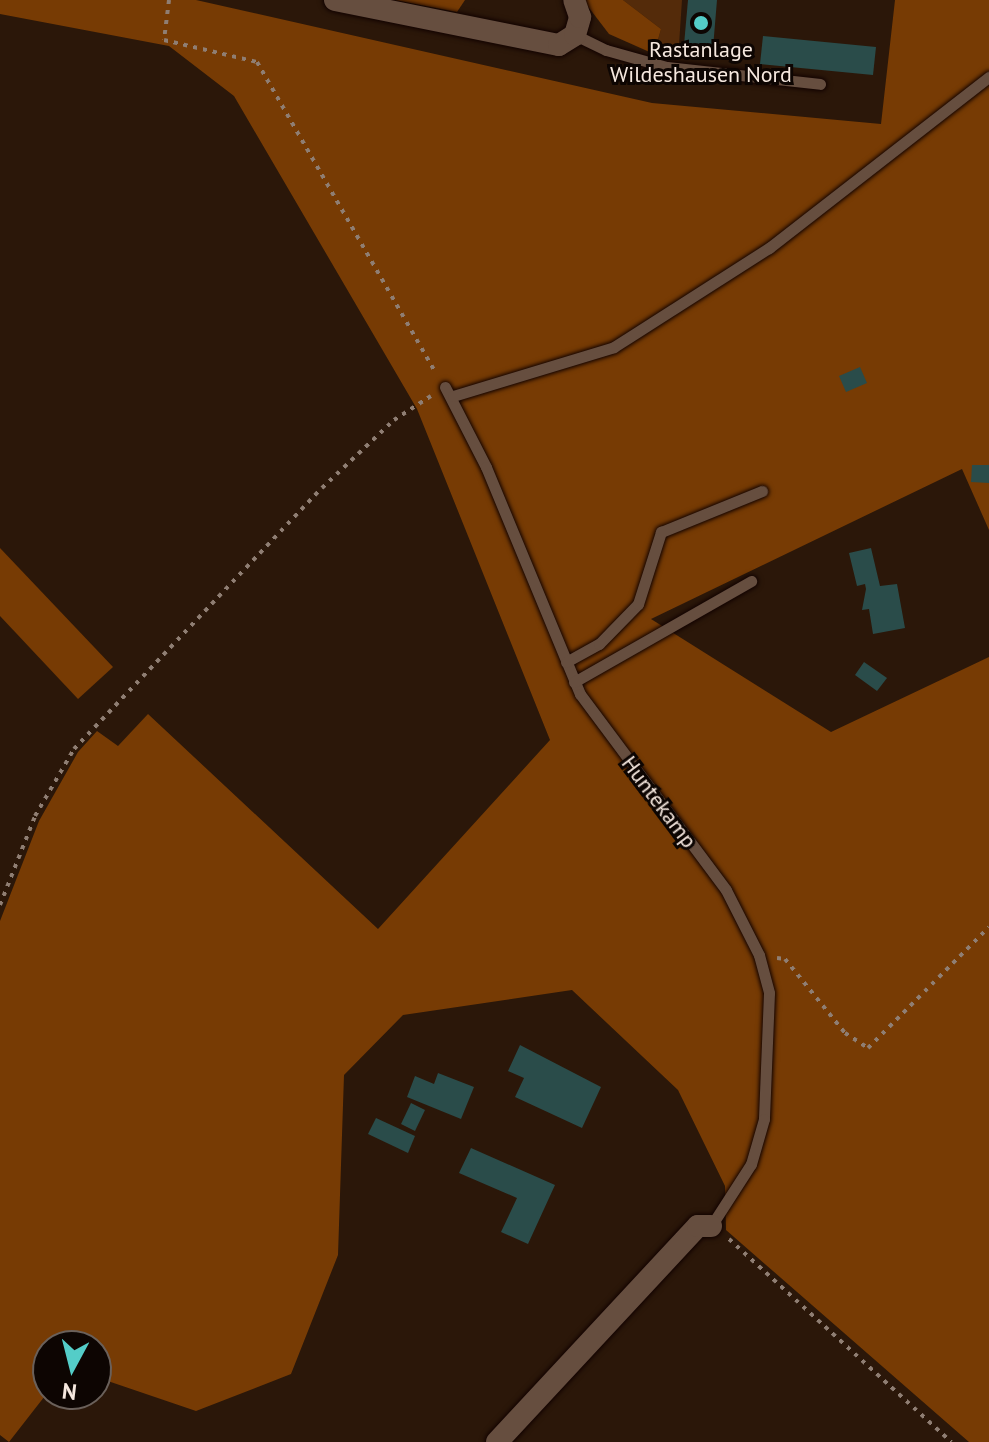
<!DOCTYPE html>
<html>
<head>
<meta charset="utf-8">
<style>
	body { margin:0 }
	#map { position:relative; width:989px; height:1442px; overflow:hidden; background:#2b1709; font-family:"PT Sans",sans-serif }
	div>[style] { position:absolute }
	.green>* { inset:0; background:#542b0a }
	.forest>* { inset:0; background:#773b04 }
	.building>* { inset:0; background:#2a4c4a }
	.path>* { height:4px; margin-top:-2px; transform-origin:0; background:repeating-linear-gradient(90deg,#8f7e73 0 4px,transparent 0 10px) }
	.roads { filter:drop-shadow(0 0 2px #120300) drop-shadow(0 0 2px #120300) }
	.lane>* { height:11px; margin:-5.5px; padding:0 5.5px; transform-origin:5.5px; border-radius:5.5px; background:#664e3f }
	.street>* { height:22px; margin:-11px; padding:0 11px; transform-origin:11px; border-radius:11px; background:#664e3f }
	.dots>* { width:22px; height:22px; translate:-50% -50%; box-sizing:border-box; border:4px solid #0d0502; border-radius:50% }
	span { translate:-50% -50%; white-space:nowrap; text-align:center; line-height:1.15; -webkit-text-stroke:6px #0d0502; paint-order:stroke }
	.poi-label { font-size:22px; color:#f6e8df }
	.street-label { font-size:22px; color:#f6e8df }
	.north { position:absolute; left:32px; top:1330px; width:80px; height:80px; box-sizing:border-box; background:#0d0502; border:2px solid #6a605a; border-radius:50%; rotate:187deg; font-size:22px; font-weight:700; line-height:32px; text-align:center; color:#f6e8df }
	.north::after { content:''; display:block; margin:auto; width:28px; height:36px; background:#54cdc8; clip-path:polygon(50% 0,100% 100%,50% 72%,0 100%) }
</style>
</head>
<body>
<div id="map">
	<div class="green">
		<div style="clip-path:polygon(623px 0,682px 0,678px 60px,654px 54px,661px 29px)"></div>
	</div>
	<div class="forest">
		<div style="clip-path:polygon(0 0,196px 0,652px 103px,881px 124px,895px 0,989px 0,989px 530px,962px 469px,651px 619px,831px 732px,989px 657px,989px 1442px,969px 1442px,726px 1230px,725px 1186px,678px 1090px,572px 990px,403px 1015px,344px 1075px,338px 1255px,291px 1374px,196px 1411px,96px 1377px,96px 1346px,48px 1346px,48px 1392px,9px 1442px,0 1435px,0 921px,39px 821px,78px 752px,97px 731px,118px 746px,148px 714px,378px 929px,550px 740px,417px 409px,234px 96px,169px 46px,0 14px)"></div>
		<div style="clip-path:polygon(395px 0,465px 0,457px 12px)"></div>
		<div style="clip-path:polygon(583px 0,623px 0,661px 29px,654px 54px,609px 34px)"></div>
		<div style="clip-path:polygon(0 548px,113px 667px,78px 699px,0 616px)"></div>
	</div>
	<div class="building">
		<div style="clip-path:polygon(688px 0,717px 0,713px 48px,684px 45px)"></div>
		<div style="clip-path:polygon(763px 36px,876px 47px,873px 75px,760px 64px)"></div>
		<div style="clip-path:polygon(860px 367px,867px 383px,846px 392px,839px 376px)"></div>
		<div style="clip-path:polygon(972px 465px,989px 465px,989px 483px,971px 482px)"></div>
		<div style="clip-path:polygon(871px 548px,880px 586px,897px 584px,905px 628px,873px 634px,869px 609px,862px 610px,866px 589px,865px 584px,857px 586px,849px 553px)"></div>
		<div style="clip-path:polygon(864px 662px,887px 678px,877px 691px,855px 675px)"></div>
		<div style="clip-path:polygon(520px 1045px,601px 1087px,582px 1128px,515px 1097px,524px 1078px,508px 1071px)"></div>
		<div style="clip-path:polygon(438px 1073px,474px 1087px,461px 1119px,407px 1097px,415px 1076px,434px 1084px)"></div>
		<div style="clip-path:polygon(411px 1103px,425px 1110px,415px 1131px,401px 1124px)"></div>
		<div style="clip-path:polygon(376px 1118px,415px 1136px,408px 1153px,368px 1134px)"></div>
		<div style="clip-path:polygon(471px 1148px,555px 1185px,528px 1244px,501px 1232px,517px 1198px,459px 1173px)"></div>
	</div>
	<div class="path">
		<div style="left:169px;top:0;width:40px;rotate:97.1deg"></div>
		<div style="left:164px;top:40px;width:96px;rotate:13.3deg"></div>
		<div style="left:257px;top:62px;width:359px;rotate:60.1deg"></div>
		<div style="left:0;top:905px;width:96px;rotate:-68.5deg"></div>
		<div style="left:35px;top:816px;width:78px;rotate:-59.8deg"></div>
		<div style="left:74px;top:749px;width:360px;rotate:-46.5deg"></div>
		<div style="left:322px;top:488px;width:99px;rotate:-43.4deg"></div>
		<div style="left:394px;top:420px;width:44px;rotate:-33deg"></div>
		<div style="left:777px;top:958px;width:8px;rotate:7deg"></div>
		<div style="left:785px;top:959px;width:95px;rotate:51deg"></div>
		<div style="left:845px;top:1033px;width:27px;rotate:33deg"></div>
		<div style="left:868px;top:1048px;width:171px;rotate:-45deg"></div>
		<div style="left:729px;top:1239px;width:301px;rotate:42.4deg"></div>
	</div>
	<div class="roads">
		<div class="lane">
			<div style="left:575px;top:35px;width:34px;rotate:26deg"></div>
			<div style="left:606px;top:50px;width:63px;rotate:15.6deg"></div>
			<div style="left:667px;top:67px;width:154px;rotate:6.3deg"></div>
			<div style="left:445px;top:387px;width:90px;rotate:62.9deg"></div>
			<div style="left:486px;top:467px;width:246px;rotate:67.5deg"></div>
			<div style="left:580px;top:694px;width:244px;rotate:53.3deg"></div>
			<div style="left:726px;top:890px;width:73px;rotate:63.1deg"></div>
			<div style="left:759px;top:955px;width:39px;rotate:75deg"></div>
			<div style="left:769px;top:993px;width:126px;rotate:92.3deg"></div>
			<div style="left:764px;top:1119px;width:47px;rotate:106.1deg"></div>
			<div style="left:751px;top:1164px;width:74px;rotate:122.8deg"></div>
			<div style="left:453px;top:396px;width:168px;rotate:-16.9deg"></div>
			<div style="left:614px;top:347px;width:184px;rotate:-32.6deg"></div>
			<div style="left:769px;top:248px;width:279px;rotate:-37.9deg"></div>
			<div style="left:566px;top:662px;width:38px;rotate:-29deg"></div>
			<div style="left:599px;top:644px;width:56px;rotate:-45.7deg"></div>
			<div style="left:638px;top:604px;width:76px;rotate:-72.3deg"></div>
			<div style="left:661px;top:532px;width:109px;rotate:-22.1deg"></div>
			<div style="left:574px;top:682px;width:204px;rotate:-29.7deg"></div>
		</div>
		<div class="street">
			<div style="left:335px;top:0;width:228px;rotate:11.4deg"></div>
			<div style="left:559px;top:45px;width:19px;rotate:-32deg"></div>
			<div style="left:575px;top:35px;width:19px;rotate:-74deg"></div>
			<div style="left:580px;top:17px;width:18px;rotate:-109deg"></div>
			<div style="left:497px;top:1442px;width:295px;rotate:-47.1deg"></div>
			<div style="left:698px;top:1226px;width:13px"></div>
		</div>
	</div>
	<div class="dots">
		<div style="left:701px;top:23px;background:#54cdc8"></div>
	</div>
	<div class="poi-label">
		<span style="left:701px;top:62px">Rastanlage<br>Wildeshausen Nord</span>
	</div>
	<div class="street-label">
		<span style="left:659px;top:802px;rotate:53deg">Huntekamp</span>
	</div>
	<div class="north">N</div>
</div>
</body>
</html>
